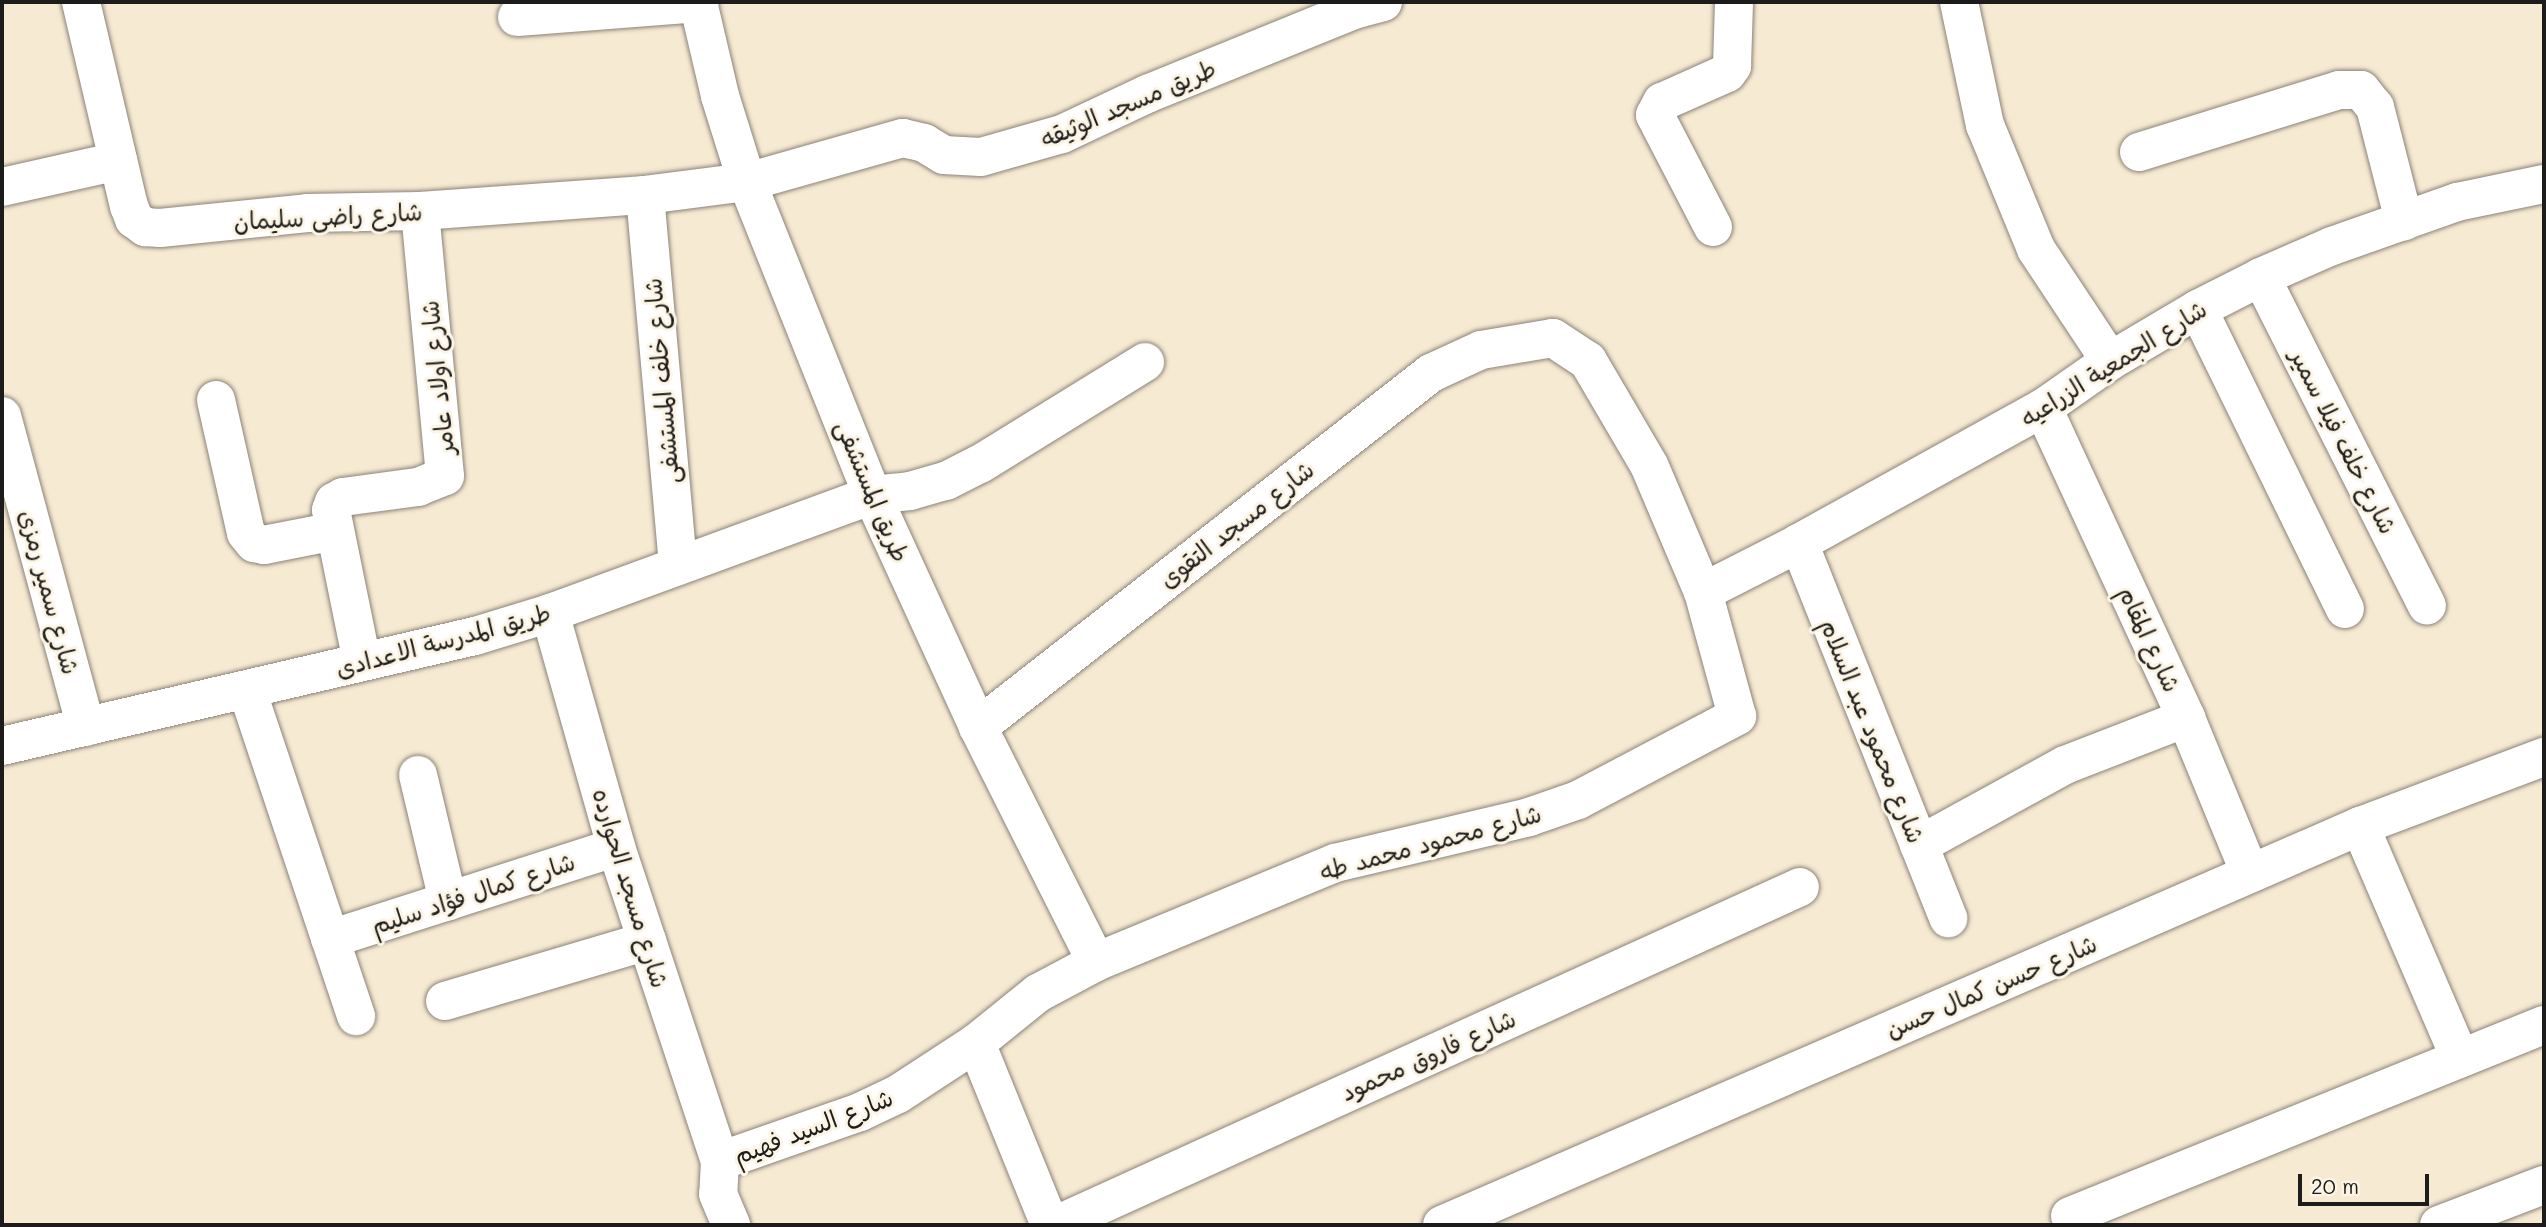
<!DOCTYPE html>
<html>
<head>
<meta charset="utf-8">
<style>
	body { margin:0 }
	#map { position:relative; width:2546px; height:1227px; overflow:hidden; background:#f7ead3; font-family:Mali,"Playpen Sans Arabic",sans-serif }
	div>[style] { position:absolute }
	.roads { filter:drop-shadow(0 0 2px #8a8378) drop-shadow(0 0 2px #8a8378) }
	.minor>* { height:38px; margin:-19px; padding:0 19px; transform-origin:19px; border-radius:19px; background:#fff }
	span { translate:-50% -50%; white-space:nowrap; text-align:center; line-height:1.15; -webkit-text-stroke:6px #fcf5e5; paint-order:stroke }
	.street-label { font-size:24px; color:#1c1c1c }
	.frame { position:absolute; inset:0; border:4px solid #1c1c1c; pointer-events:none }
	.scale { position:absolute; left:2298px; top:1174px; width:131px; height:32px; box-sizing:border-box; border:4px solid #1c1c1c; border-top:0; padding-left:9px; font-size:21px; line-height:24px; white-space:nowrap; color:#1c1c1c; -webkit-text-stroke:5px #fcf5e5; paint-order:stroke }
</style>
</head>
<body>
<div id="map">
	<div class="roads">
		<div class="minor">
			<div style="left:81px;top:2px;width:210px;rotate:76.8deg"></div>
			<div style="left:129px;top:206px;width:14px;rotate:69deg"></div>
			<div style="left:134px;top:219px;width:14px;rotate:36deg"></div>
			<div style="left:145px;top:227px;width:15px;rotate:4deg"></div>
			<div style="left:160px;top:228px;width:148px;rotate:-5.8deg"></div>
			<div style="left:307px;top:213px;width:113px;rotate:-1deg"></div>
			<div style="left:420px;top:211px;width:226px;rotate:-4.1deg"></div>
			<div style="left:645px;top:195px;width:103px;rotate:-7.3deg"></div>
			<div style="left:747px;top:182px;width:162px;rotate:-15.8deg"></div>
			<div style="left:903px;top:138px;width:22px;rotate:13deg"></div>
			<div style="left:924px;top:143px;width:23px;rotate:31deg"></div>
			<div style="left:944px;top:155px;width:37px;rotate:3deg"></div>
			<div style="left:981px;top:157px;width:84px;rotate:-15.9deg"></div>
			<div style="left:1062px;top:134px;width:94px;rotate:-25.2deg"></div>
			<div style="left:1147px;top:94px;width:223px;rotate:-22.1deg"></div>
			<div style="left:1354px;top:10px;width:30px;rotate:-15deg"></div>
			<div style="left:698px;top:2px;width:97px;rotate:76.8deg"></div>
			<div style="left:720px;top:96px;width:90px;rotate:72.6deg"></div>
			<div style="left:747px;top:182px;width:337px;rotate:68.2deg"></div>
			<div style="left:872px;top:495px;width:255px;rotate:65.4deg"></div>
			<div style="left:978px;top:727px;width:263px;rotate:63.3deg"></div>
			<div style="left:1959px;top:2px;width:126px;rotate:78.1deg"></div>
			<div style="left:1985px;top:125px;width:134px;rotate:67.6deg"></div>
			<div style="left:2036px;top:249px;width:134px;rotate:56.5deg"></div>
			<div style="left:517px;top:17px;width:183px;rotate:-4.4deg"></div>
			<div style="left:2139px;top:152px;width:209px;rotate:-17.2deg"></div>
			<div style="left:2339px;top:90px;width:22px"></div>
			<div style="left:2361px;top:90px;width:22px;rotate:51deg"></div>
			<div style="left:2375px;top:107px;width:118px;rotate:75.7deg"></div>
			<div style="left:2px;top:187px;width:119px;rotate:-12.6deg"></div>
			<div style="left:645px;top:195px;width:372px;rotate:84.9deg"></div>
			<div style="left:1713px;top:227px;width:126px;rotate:-117.4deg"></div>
			<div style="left:1655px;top:115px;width:15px;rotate:-62deg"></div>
			<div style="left:1662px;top:102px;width:71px;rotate:-24deg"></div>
			<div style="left:1727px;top:73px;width:9px;rotate:-54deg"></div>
			<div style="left:1732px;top:66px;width:64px;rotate:-88.2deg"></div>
			<div style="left:2261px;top:277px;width:368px;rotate:63.2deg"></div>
			<div style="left:2198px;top:309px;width:334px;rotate:63.9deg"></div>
			<div style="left:216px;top:400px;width:136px;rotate:77.3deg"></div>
			<div style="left:246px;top:533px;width:13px;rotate:51deg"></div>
			<div style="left:254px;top:543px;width:10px;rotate:11deg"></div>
			<div style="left:264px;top:545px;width:72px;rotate:-11.2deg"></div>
			<div style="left:2043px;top:408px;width:341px;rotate:65.2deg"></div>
			<div style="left:2186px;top:718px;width:168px;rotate:67.6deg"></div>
			<div style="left:2px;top:416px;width:322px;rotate:74.9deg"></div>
			<div style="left:1799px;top:543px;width:404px;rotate:68.3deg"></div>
			<div style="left:1703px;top:592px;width:108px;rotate:-27deg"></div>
			<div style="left:1799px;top:543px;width:279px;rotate:-29deg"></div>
			<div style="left:2043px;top:408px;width:82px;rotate:-35deg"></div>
			<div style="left:2110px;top:361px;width:102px;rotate:-30.6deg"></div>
			<div style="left:2198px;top:309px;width:71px;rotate:-26.9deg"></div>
			<div style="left:2261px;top:277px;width:77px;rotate:-23.6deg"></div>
			<div style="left:2332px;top:246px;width:133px;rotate:-19.4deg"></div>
			<div style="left:2457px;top:202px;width:89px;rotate:-11.7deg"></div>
			<div style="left:550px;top:613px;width:243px;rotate:74.2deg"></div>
			<div style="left:616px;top:847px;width:331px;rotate:71.7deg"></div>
			<div style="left:720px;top:1161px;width:33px;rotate:93deg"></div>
			<div style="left:718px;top:1194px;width:34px;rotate:67deg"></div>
			<div style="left:362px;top:662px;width:155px;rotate:-101.5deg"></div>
			<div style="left:331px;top:510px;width:9px;rotate:-69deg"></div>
			<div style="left:334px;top:502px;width:10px;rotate:-29deg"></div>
			<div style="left:343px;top:497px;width:76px;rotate:-7.6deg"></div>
			<div style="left:418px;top:487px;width:29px;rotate:-22deg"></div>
			<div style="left:445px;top:476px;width:266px;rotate:-95.4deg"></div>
			<div style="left:247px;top:690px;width:344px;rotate:71.5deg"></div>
			<div style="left:2px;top:746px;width:486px;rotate:-13.1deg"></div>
			<div style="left:475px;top:636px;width:78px;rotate:-17deg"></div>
			<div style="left:550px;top:613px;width:343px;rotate:-20.1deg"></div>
			<div style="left:872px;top:495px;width:38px;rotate:-6deg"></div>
			<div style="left:910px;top:491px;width:37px;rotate:-16deg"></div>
			<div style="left:946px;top:481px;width:38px;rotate:-27deg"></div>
			<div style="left:980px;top:464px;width:194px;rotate:-31.7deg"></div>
			<div style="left:418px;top:775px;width:130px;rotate:76.6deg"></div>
			<div style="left:2360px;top:826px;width:253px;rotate:66.7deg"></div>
			<div style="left:1919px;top:845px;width:166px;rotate:-28.7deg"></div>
			<div style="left:2065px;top:765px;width:130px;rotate:-21.2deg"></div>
			<div style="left:330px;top:939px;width:300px;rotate:-17.8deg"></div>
			<div style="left:445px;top:1001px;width:211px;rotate:-16.5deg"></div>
			<div style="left:976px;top:1043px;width:196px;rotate:67.9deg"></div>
			<div style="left:720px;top:1161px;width:148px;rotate:-19.3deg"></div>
			<div style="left:860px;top:1112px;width:42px;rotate:-25.3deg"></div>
			<div style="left:898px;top:1094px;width:93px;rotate:-33.2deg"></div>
			<div style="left:976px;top:1043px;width:80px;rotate:-38.9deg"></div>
			<div style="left:1038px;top:993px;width:66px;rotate:-28.1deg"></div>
			<div style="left:1096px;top:962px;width:259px;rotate:-22.5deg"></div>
			<div style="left:1335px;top:863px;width:199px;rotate:-13.3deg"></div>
			<div style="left:1529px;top:817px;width:52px;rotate:-19.1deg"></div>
			<div style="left:1578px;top:800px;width:180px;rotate:-27.8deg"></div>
			<div style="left:1737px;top:716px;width:129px;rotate:-105.3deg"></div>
			<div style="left:1703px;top:592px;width:138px;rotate:-113deg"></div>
			<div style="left:1649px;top:465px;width:121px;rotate:-120.4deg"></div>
			<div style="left:1588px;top:361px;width:42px;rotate:-146.7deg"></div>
			<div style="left:1553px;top:338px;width:73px;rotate:170.5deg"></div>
			<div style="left:1481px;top:350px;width:55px;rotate:155.3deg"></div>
			<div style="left:1431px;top:373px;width:575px;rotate:141.99deg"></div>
			<div style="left:2070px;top:1216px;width:511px;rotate:-21.95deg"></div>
			<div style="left:1056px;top:1225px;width:817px;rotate:-24.43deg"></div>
			<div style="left:1442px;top:1225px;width:1001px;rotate:-23.49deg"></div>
			<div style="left:2360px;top:826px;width:197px;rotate:-20.6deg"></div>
			<div style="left:2439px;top:1225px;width:112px;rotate:-20.9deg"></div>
		</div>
	</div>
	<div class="street-label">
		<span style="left:1128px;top:103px;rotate:-23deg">طريق مسجد الوثيقه</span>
		<span style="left:328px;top:216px;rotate:-3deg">شارع راضى سليمان</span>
		<span style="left:2113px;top:363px;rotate:-32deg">شارع الجمعية الزراعيه</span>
		<span style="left:437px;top:378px;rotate:-96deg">شارع اولاد عامر</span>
		<span style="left:661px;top:381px;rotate:-95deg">شارع خلف المستشفى</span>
		<span style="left:2344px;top:441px;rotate:63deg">شارع خلف فيلا سمير</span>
		<span style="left:873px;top:491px;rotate:67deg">طريق المستشفى</span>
		<span style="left:1236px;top:524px;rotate:-38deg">شارع مسجد التقوى</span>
		<span style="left:50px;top:592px;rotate:75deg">شارع سمير رمزى</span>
		<span style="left:2150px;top:639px;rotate:65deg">شارع المقام</span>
		<span style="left:443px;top:640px;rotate:-15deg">طريق المدرسة الاعدادى</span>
		<span style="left:1873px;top:731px;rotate:68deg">شارع محمود عبد السلام</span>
		<span style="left:1430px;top:842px;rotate:-15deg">شارع محمود محمد طه</span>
		<span style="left:631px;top:888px;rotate:73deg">شارع مسجد الحوارده</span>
		<span style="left:473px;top:893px;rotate:-18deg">شارع كمال فؤاد سليم</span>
		<span style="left:1991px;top:986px;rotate:-23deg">شارع حسن كمال حسن</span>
		<span style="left:1428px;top:1055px;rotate:-24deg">شارع فاروق محمود</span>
		<span style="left:813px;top:1126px;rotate:-21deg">شارع السيد فهيم</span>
	</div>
	<div class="frame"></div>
	<div class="scale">20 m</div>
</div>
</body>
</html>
